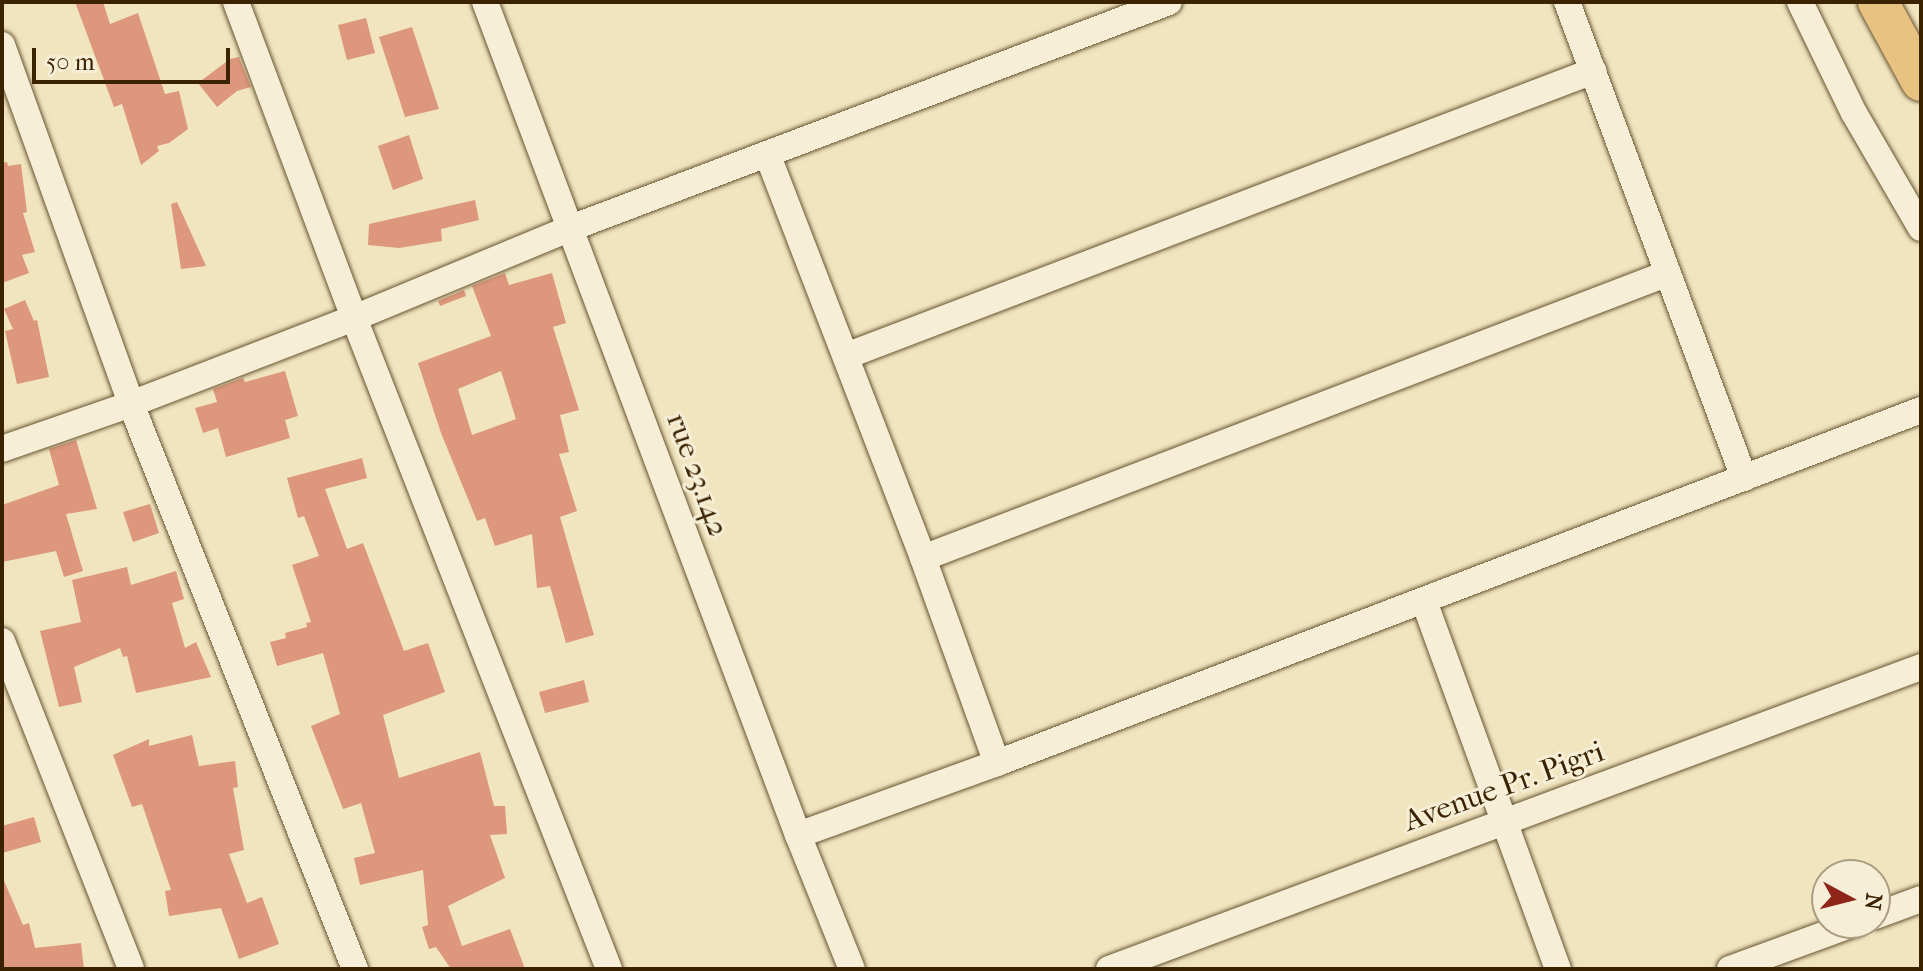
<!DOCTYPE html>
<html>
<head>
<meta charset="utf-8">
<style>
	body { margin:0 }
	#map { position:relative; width:1923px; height:971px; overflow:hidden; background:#f1e5c0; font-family:"IM FELL French Canon",serif }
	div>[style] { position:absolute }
	.building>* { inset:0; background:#dc977c }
	.roads { filter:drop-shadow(0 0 2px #685431) drop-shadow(0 0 2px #685431) }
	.street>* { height:26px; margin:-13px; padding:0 13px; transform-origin:13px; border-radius:13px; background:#f6eed6 }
	.primary>* { height:40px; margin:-20px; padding:0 20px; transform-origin:20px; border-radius:20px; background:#e8c280 }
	span { translate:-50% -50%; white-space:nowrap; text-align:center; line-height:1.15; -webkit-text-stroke:6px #f6eed6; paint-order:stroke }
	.street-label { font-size:30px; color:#3b2301 }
	.frame { position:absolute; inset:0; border:4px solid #3b2301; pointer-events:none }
	.north { position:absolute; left:1811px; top:859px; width:80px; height:80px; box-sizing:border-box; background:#f6eed6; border:2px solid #ab9d81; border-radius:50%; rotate:97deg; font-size:22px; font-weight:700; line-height:32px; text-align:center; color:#3b2301 }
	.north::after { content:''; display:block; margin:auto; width:28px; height:36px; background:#8f2418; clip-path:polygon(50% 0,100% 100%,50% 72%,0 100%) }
	.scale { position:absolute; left:32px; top:48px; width:198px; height:36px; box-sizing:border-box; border:4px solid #3b2301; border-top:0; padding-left:10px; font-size:24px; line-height:28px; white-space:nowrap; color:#3b2301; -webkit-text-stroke:6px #f6eed6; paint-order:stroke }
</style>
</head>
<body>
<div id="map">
	<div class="building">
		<div style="clip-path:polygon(75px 2px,103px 2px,110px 24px,138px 13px,165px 94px,179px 91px,188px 129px,169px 143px,157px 146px,159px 151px,141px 165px,122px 104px,114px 107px)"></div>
		<div style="clip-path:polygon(366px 18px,375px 53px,347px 60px,338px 25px)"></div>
		<div style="clip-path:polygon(412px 27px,439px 109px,405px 117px,379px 37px)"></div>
		<div style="clip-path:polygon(239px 57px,251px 87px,237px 91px,217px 107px,198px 83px,230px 59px)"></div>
		<div style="clip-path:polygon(409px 135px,423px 179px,393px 190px,378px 146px)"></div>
		<div style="clip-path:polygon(7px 162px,8px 166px,21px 164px,27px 212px,23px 213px,35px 252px,22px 255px,29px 273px,2px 283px,2px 163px)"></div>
		<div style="clip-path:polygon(475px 200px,479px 220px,441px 229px,442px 241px,399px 248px,368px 245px,369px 224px)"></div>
		<div style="clip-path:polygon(177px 202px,206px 266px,181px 269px,171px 204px)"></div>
		<div style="clip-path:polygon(evenodd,505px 273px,509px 285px,552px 273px,566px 323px,553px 327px,579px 410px,560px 415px,569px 452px,559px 454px,577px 511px,560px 517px,594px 635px,566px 643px,550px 586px,537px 588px,532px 534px,495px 546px,485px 518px,477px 521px,441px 433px,418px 363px,491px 336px,472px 286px,505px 273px,501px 371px,516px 419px,472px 435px,458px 389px,501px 371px)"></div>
		<div style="clip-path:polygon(464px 290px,466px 296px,440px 306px,438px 301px)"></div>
		<div style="clip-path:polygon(25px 300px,34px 321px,37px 320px,49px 377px,17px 384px,5px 331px,13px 329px,4px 309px)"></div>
		<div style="clip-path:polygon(285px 371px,298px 416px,285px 420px,290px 438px,226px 457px,218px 428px,203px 433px,195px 408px,217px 402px,213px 389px,243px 378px,245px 382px)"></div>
		<div style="clip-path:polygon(76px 440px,97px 509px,66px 514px,83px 571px,64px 577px,56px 551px,2px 562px,2px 505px,59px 485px,49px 449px)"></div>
		<div style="clip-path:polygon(362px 458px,367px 478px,325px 489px,347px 549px,363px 543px,404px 651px,428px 643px,445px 692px,383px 715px,399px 778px,480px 752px,494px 806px,505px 806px,507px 834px,490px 835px,505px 878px,448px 906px,462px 946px,510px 929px,525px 969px,451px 969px,436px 947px,429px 949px,422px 927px,428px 925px,423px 870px,360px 885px,354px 858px,375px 853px,361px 803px,343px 809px,311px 726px,340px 714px,323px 653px,277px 666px,270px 642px,286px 638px,285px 633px,307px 627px,306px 623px,311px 622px,292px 565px,319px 556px,304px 516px,298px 518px,287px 478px)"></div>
		<div style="clip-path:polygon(150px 504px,159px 533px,133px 542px,123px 512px)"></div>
		<div style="clip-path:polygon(127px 567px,131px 585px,176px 571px,184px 599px,172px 603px,185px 648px,196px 642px,211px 677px,136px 693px,127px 656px,123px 657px,120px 648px,74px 667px,82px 702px,59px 707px,40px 631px,81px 622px,72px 580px)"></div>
		<div style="clip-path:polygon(584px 680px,589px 702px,545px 713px,539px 692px)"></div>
		<div style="clip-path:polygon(192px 735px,199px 766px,235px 761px,238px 787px,233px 788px,244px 850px,229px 854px,247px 903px,262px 897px,279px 944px,239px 959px,221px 908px,169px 916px,165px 891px,171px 890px,142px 804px,132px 807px,113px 755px,149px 739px,149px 746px)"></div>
		<div style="clip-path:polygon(34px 817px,41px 842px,2px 853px,2px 826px)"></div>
		<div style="clip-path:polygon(2px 876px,23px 925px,29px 923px,35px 948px,81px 943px,84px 969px,2px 969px)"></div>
	</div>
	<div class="roads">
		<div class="street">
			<div style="left:236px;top:2px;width:337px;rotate:69.5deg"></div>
			<div style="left:354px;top:318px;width:699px;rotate:68.61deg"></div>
			<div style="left:485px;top:2px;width:890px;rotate:69.41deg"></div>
			<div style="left:798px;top:835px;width:144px;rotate:68.1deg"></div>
			<div style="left:1567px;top:2px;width:508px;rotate:69.6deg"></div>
			<div style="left:1800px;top:2px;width:123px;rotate:64.1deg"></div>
			<div style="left:1854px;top:113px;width:133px;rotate:59.8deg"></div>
			<div style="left:2px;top:45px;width:381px;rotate:70.2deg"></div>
			<div style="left:131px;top:404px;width:608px;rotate:68.37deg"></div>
			<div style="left:768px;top:156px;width:431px;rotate:68.9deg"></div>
			<div style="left:923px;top:558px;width:218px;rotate:70.2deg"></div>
			<div style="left:846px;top:356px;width:800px;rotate:-20.88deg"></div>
			<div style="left:2px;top:449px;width:137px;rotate:-19.2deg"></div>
			<div style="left:131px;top:404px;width:239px;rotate:-21.1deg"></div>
			<div style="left:354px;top:318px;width:235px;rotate:-22.5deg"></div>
			<div style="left:571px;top:228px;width:639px;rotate:-20.7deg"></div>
			<div style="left:923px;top:558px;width:795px;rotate:-20.92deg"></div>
			<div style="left:1424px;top:601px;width:392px;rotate:70deg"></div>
			<div style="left:2px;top:641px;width:352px;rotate:68.5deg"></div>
			<div style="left:798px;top:835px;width:212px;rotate:-19.9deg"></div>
			<div style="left:997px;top:763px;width:989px;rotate:-20.91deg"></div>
			<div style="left:1875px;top:916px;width:49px;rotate:-20.3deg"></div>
			<div style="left:1109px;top:969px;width:866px;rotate:-20.4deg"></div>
			<div style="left:1730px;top:969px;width:134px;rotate:-20.1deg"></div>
		</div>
		<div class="primary">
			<div style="left:1878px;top:2px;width:90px;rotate:61.4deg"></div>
		</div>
	</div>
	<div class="street-label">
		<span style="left:697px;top:475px;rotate:70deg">rue 23.142</span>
		<span style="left:1504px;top:787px;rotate:-20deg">Avenue Pr. Pigri</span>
	</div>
	<div class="frame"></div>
	<div class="north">N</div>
	<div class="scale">50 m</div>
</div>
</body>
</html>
